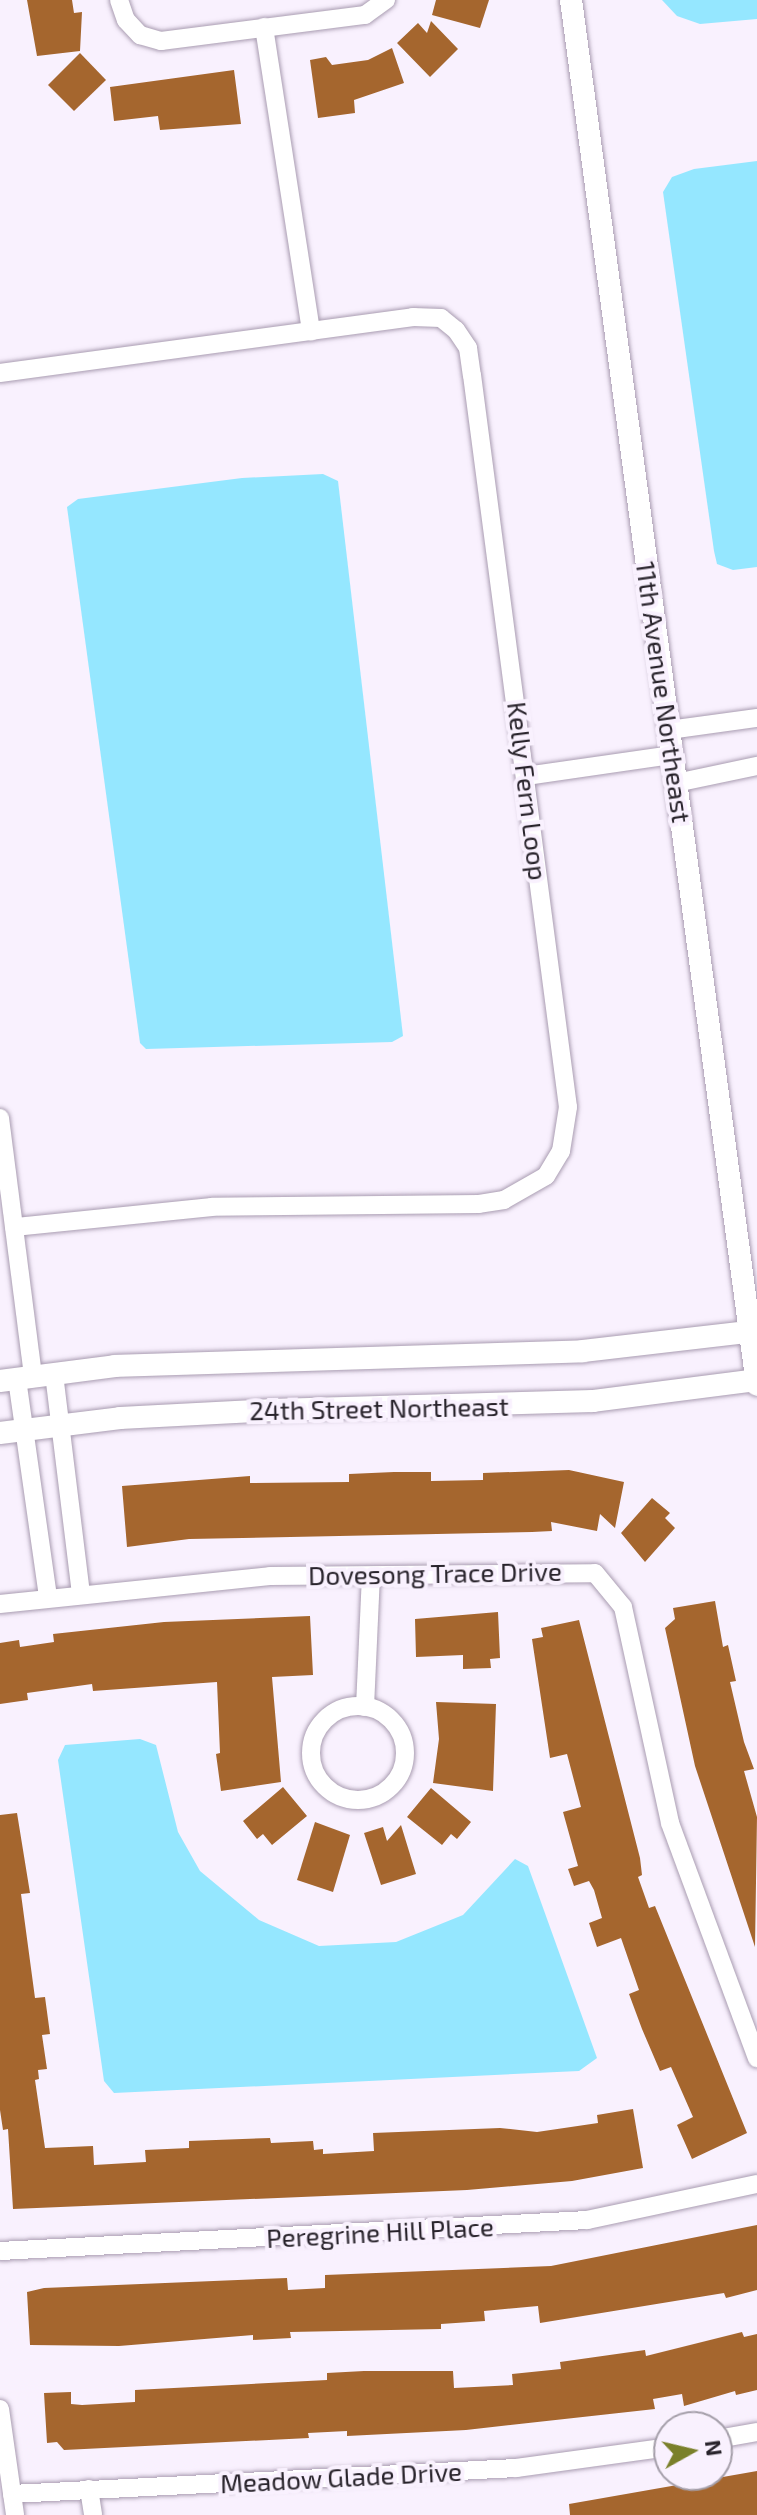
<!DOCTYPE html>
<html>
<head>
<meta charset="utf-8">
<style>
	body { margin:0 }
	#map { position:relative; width:757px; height:2515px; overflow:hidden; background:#f9f1fe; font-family:"Exo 2",sans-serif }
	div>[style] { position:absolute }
	.water>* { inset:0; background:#95e7ff }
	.building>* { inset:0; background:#a5662e }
	.roads { filter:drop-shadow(0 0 2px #a99cb1) drop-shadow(0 0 2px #a99cb1) }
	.minor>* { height:18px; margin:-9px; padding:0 9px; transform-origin:9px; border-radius:9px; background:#fff }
	.minor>.ring { margin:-9px; padding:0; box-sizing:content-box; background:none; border:18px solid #fff; border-radius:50% }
	.tertiary>* { height:22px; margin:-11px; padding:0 11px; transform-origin:11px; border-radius:11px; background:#fff }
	span { translate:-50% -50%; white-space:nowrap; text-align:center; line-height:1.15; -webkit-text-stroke:8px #f9f1fe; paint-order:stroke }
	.street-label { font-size:26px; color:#28232b }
	.north { position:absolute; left:653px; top:2411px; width:80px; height:80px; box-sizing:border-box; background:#f9f1fe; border:2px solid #a59faa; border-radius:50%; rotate:82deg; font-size:22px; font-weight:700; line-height:32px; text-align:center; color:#28232b }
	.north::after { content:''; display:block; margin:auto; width:28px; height:36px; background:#7a802a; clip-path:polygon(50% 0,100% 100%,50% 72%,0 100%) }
</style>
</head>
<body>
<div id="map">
	<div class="water">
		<div style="clip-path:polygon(662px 0,757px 0,757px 19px,700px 24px,677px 16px)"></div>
		<div style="clip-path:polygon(757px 161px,757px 567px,733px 570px,717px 564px,714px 551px,663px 192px,672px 177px,694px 169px)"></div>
		<div style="clip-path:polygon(323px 474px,338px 481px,403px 1036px,392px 1042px,146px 1049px,140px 1043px,67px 507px,78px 499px,242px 478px)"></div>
		<div style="clip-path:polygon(140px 1739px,156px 1745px,178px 1832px,200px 1871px,259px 1920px,319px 1946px,396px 1942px,463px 1915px,515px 1859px,528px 1866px,597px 2058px,579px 2071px,114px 2093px,104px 2081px,58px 1760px,65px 1745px)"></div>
	</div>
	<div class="building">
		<div style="clip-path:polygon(27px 0,72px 0,74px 13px,82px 12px,80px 51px,37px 56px)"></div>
		<div style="clip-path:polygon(436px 0,489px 0,480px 28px,432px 15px)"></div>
		<div style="clip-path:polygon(431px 21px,458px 49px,430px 77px,397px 43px,418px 23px,427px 33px)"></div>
		<div style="clip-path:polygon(392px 48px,404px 83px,354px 100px,355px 113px,318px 118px,310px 60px,326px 57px,332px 65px,368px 60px)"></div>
		<div style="clip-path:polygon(80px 53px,106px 80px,74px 111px,48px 85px)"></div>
		<div style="clip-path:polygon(234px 70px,241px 124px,160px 130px,158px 116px,114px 121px,110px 87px)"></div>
		<div style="clip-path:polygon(569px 1470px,624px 1482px,615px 1528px,600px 1514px,597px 1531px,551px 1522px,552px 1531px,532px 1532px,189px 1539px,127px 1547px,122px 1486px,250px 1476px,250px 1483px,349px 1482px,349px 1474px,394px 1472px,431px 1472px,431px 1481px,483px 1480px,483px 1473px)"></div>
		<div style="clip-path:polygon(652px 1498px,670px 1513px,665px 1518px,675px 1528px,645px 1562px,621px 1533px)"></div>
		<div style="clip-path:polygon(715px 1601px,723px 1647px,728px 1645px,736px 1681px,730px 1682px,744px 1742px,754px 1769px,744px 1771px,757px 1817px,755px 1947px,695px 1766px,665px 1628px,675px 1619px,673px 1608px)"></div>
		<div style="clip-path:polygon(498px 1612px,500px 1658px,490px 1659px,491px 1668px,463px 1669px,463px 1655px,416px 1657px,415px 1619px)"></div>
		<div style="clip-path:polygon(310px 1616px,313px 1675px,272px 1677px,281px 1782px,221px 1791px,216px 1754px,220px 1753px,217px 1682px,93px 1691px,92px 1684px,27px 1693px,28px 1700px,0 1704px,0 1643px,19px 1640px,20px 1647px,54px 1642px,53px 1634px,164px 1622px)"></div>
		<div style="clip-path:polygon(579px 1620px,640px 1858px,642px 1875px,638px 1877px,649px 1908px,655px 1906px,747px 2133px,692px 2159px,677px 2125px,693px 2117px,671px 2067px,660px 2071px,642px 2029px,629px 1994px,639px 1990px,621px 1938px,597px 1947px,589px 1923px,602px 1918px,594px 1890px,589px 1881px,574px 1886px,568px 1869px,578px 1866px,563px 1812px,581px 1807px,567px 1754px,550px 1758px,532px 1639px,543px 1637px,541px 1628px)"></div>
		<div style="clip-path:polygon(436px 1702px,496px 1704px,493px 1791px,433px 1783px,439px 1739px)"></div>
		<div style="clip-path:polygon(283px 1787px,307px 1816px,272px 1845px,263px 1834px,257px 1839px,243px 1821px)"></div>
		<div style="clip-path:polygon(431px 1788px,471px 1822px,457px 1839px,451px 1834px,442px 1845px,407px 1817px)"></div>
		<div style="clip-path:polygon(17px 1813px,30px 1893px,21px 1894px,35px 1998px,45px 1997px,50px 2034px,42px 2035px,47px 2069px,38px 2070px,39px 2079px,35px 2080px,45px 2148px,93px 2146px,94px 2165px,146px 2162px,145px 2150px,189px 2148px,189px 2141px,270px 2138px,271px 2143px,313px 2141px,314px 2150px,323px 2149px,323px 2154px,374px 2151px,373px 2133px,500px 2128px,537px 2132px,598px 2123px,597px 2115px,633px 2109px,643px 2168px,572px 2181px,467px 2190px,13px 2209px,8px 2129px,3px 2130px,0 2110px,0 1815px)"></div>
		<div style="clip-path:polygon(315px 1822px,350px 1835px,333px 1892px,297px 1880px)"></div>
		<div style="clip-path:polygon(401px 1825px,416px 1874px,381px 1885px,364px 1833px,383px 1827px,387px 1841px)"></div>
		<div style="clip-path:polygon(757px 2225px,757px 2290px,726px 2298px,724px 2293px,540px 2323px,538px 2306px,484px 2311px,485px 2321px,441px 2324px,441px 2329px,290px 2332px,291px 2338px,253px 2340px,253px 2335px,119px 2346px,30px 2345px,27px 2292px,44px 2288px,287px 2278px,288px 2290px,325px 2288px,325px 2275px,551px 2266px)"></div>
		<div style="clip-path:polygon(742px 2332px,744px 2337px,757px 2334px,757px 2390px,736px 2395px,735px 2391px,684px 2406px,682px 2394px,653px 2399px,655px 2409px,466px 2430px,347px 2436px,347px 2431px,308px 2433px,309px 2438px,64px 2450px,57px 2442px,47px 2443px,44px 2393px,71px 2392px,71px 2404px,82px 2405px,135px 2402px,135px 2390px,327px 2380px,327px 2373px,364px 2371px,453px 2371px,454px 2388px,513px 2385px,512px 2374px,561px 2369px,560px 2362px,645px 2350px,646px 2356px)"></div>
		<div style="clip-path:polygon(757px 2471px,757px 2515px,570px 2515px,569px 2504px)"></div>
	</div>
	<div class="roads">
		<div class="minor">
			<div style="left:119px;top:0;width:21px;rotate:71deg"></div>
			<div style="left:126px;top:20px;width:21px;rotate:47deg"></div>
			<div style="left:140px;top:35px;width:22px;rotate:16deg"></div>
			<div style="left:161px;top:41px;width:206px;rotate:-7.3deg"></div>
			<div style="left:365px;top:15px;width:26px;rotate:-36deg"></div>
			<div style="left:264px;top:27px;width:308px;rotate:81.2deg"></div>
			<div style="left:0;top:373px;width:417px;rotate:-7.7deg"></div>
			<div style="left:413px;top:317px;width:28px;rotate:2deg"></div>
			<div style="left:441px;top:318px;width:19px;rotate:39deg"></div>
			<div style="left:456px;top:330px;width:22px;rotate:56deg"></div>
			<div style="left:468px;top:348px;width:27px;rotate:82deg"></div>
			<div style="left:472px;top:375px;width:738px;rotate:82.53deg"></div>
			<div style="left:568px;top:1107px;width:45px;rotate:99deg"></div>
			<div style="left:561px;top:1151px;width:29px;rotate:121deg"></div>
			<div style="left:546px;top:1176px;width:48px;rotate:150.3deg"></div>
			<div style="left:504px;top:1200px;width:25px;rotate:171deg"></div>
			<div style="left:479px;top:1204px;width:267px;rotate:179.4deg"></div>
			<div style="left:212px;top:1207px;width:199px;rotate:174.2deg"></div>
			<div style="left:669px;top:730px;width:89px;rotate:-7.8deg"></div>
			<div style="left:526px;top:776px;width:148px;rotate:-8.2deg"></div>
			<div style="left:676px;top:783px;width:83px;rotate:-11.9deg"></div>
			<div style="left:0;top:1118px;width:261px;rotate:82.7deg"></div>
			<div style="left:54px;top:1374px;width:221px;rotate:83deg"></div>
			<div style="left:17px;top:1379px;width:220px;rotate:81.9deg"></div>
			<div style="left:0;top:1604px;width:271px;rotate:-5.9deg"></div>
			<div style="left:270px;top:1576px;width:325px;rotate:-0.5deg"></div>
			<div style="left:595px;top:1573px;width:44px;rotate:50.5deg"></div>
			<div style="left:623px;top:1607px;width:221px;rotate:77.7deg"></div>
			<div style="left:670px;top:1823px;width:251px;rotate:69.7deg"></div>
			<div class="ring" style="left:311px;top:1706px;width:76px;height:76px"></div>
			<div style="left:365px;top:1707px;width:131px;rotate:-87.4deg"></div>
			<div style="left:0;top:2251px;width:588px;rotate:-3.02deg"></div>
			<div style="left:587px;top:2220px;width:174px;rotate:-12deg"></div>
			<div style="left:0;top:2409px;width:107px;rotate:81.9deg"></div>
			<div style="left:717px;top:2439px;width:41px;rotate:-9.9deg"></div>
			<div style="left:89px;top:2489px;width:26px;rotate:81deg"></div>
			<div style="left:12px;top:2494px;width:505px;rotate:-2.95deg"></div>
			<div style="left:516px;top:2468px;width:154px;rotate:-7.8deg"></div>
		</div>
		<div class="tertiary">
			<div style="left:571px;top:0;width:1397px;rotate:82.35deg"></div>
			<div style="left:0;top:1381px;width:116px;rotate:-7.4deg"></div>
			<div style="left:115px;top:1366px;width:468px;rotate:-1.8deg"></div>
			<div style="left:583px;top:1351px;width:175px;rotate:-6.6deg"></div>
			<div style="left:0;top:1433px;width:121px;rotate:-7.1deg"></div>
			<div style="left:120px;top:1418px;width:154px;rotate:-3deg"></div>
			<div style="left:274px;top:1410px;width:319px;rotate:-1.6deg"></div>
			<div style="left:593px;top:1401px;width:165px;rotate:-7.3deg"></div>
		</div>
	</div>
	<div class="street-label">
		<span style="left:664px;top:692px;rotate:82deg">11th Avenue Northeast</span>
		<span style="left:528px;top:791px;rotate:83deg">Kelly Fern Loop</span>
		<span style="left:379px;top:1408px;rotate:-1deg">24th Street Northeast</span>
		<span style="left:435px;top:1573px;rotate:-1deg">Dovesong Trace Drive</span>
		<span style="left:380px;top:2232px;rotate:-3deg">Peregrine Hill Place</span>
		<span style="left:341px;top:2477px;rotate:-3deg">Meadow Glade Drive</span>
	</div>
	<div class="north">N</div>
</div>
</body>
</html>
